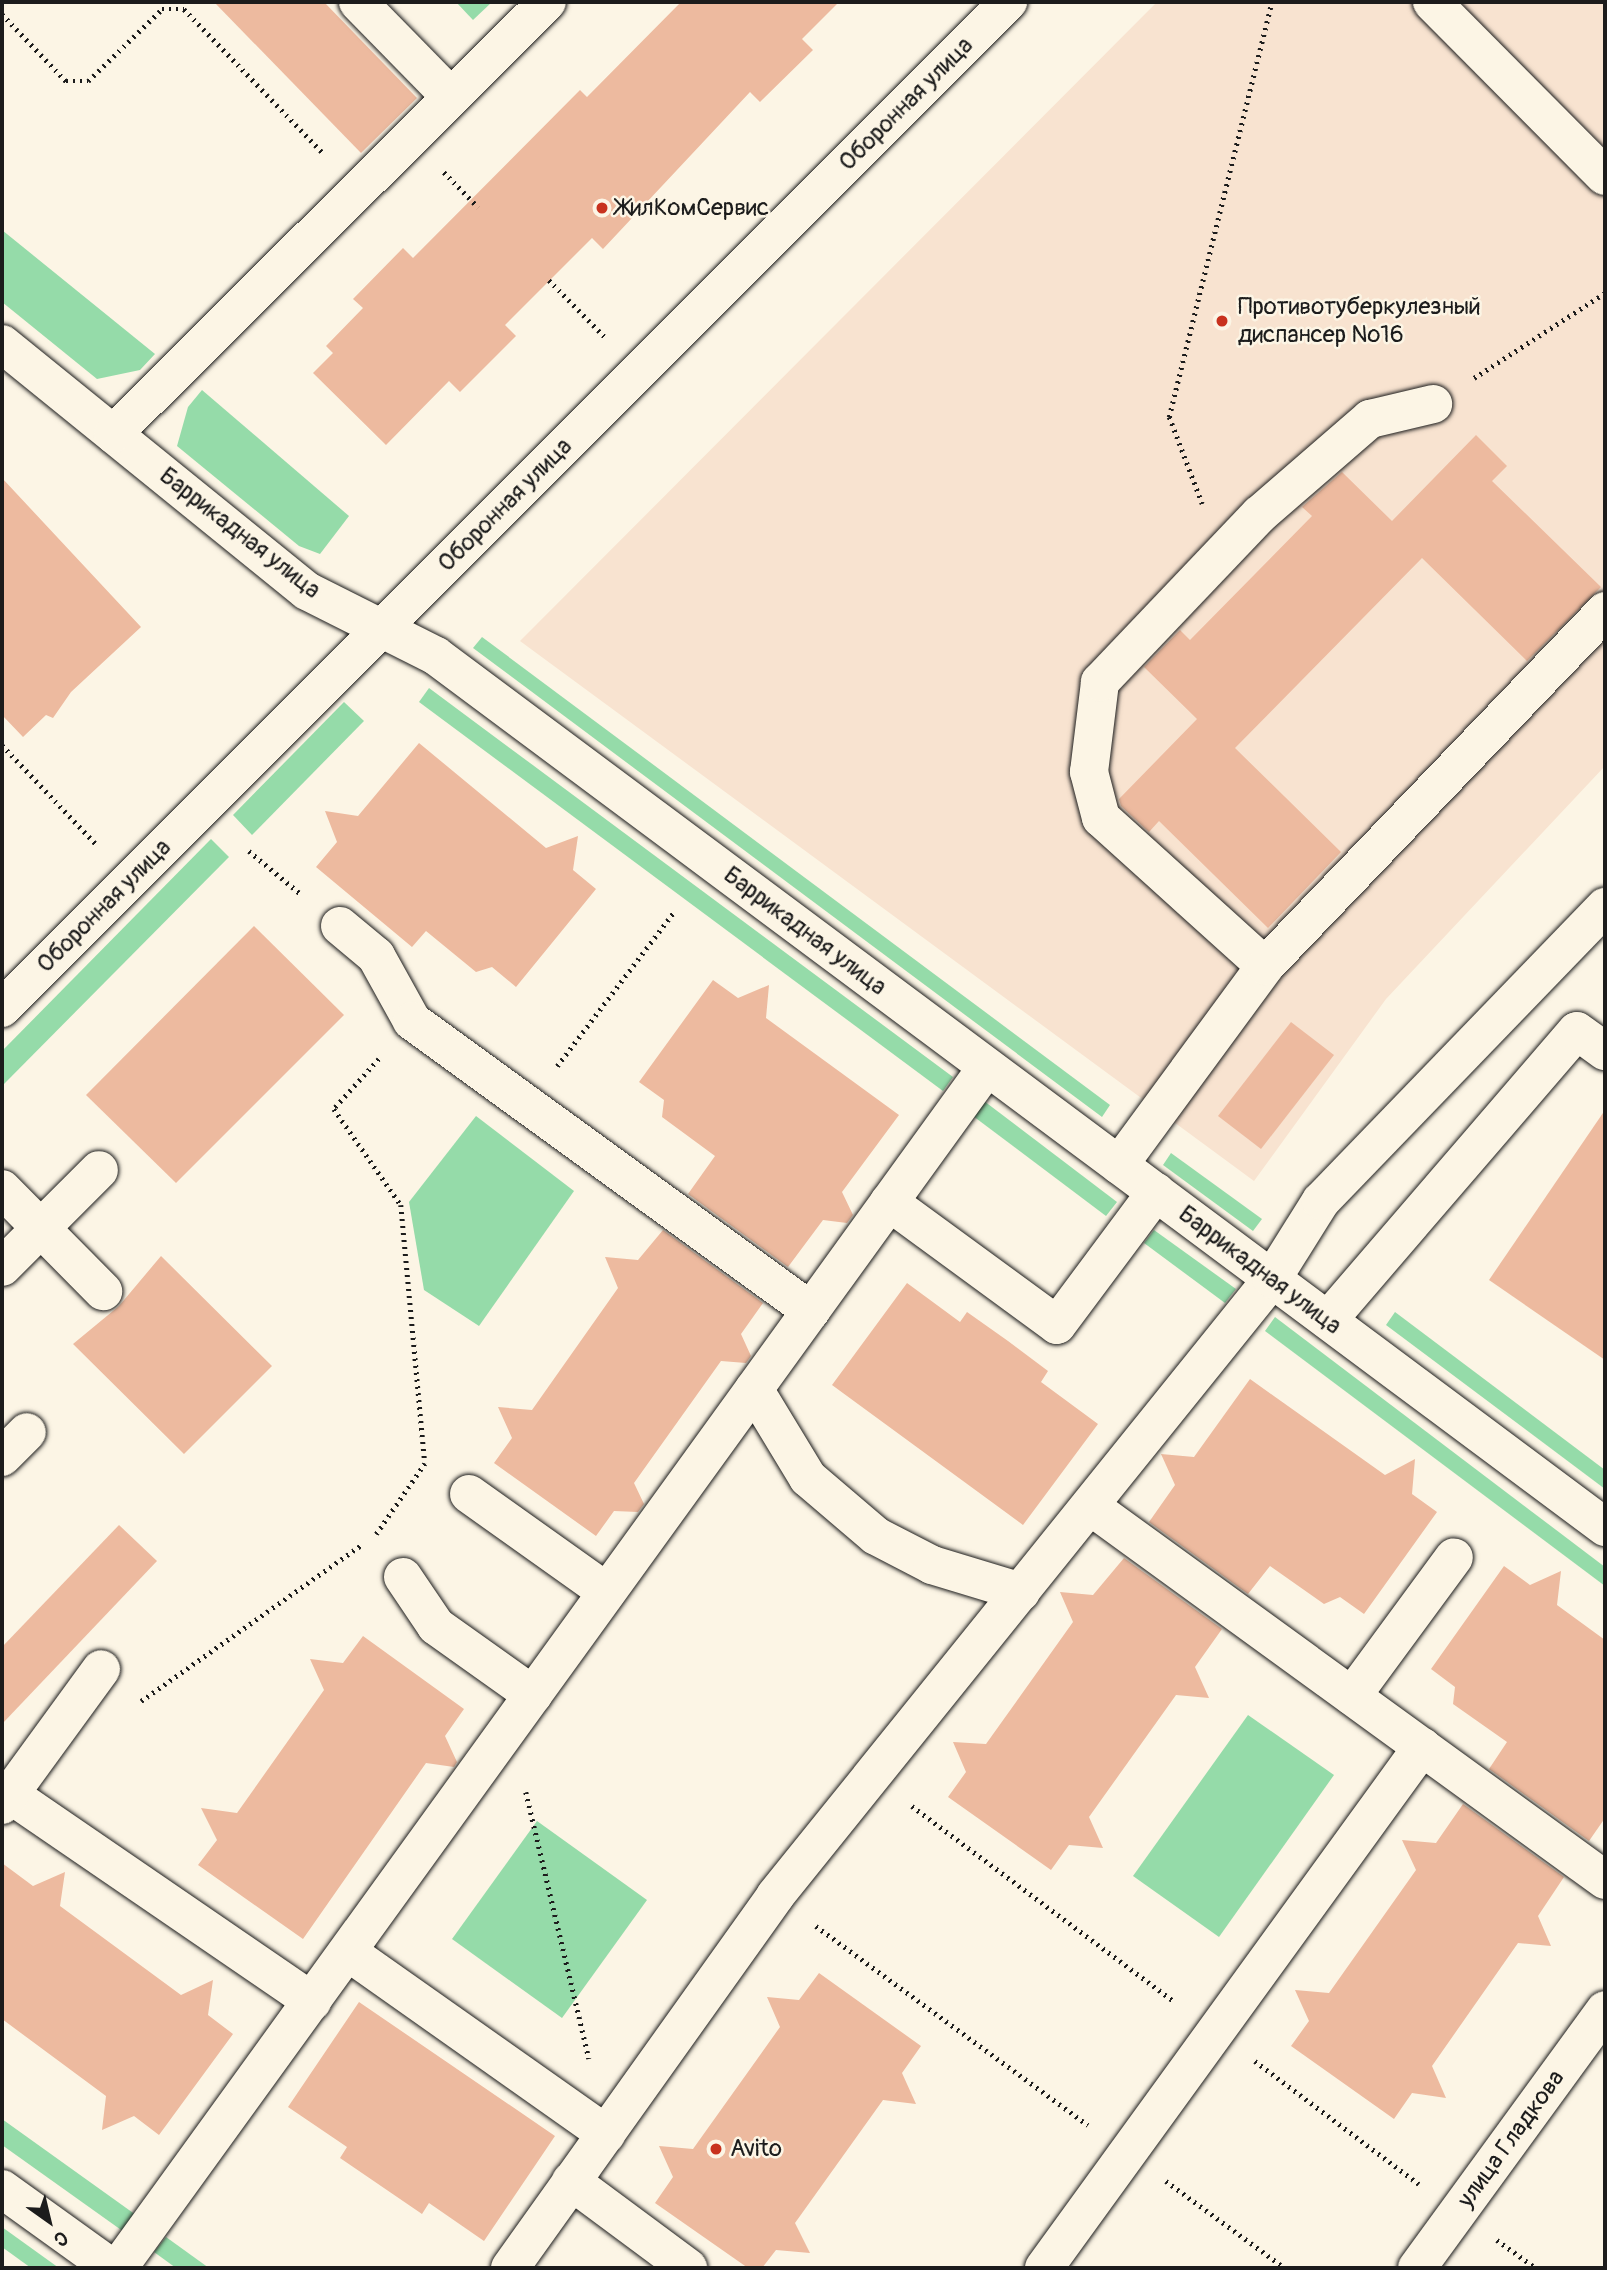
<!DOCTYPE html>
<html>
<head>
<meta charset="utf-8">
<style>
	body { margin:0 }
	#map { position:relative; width:1607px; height:2270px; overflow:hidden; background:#fcf5e5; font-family:Pangolin,sans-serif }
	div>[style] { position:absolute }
	.built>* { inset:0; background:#f8e3d0 }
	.green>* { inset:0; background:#95dba9 }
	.building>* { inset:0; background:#edba9f }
	.path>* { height:4.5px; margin-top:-2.25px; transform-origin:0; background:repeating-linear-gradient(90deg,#1c1c1c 0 2px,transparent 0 7px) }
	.roads { filter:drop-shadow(0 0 2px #1c1c1c) drop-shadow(0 0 2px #1c1c1c) }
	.minor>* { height:38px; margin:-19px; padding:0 19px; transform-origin:19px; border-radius:19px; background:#fcf5e5 }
	.dots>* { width:19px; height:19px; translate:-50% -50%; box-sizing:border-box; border:4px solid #fcf5e5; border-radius:50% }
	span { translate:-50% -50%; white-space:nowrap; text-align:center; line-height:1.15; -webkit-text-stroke:5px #fcf5e5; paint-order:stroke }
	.street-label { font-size:24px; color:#1c1c1c }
	.poi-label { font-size:24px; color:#1c1c1c }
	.left { translate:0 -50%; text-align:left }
	.frame { position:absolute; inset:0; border:4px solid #1c1c1c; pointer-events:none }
	.north { position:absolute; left:14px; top:2186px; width:70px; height:70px; -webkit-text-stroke:5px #fcf5e5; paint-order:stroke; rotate:146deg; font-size:19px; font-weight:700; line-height:28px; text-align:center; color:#1c1c1c }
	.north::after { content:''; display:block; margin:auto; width:24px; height:32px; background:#1c1c1c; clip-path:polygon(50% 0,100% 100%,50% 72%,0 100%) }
</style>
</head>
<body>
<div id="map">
	<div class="built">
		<div style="clip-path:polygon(1157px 2px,1605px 2px,1605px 766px,1386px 999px,1254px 1181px,520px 641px)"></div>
	</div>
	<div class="green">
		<div style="clip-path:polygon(456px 2px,492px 2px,473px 20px)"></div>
		<div style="clip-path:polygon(2px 230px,155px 354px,140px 370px,97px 379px,2px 302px)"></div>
		<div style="clip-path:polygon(202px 390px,349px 516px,320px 554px,299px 546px,177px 446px,188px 407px)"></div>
		<div style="clip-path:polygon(482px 637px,1110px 1105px,1102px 1117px,473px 648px)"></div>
		<div style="clip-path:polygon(429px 688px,953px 1077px,943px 1091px,419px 702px)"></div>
		<div style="clip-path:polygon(344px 702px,364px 721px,252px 835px,233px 815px)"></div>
		<div style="clip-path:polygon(211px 839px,229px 857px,2px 1086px,2px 1051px)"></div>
		<div style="clip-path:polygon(984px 1101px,1117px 1202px,1106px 1216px,973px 1116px)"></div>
		<div style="clip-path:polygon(476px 1116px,574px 1191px,479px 1326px,424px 1290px,409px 1202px)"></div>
		<div style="clip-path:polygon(1171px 1153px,1262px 1219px,1253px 1231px,1163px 1165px)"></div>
		<div style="clip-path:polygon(1154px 1230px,1236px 1289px,1225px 1303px,1144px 1243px)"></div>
		<div style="clip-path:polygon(1395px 1312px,1605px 1470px,1605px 1489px,1386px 1325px)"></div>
		<div style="clip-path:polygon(1275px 1317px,1605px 1567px,1605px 1586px,1265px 1331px)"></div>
		<div style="clip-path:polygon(1248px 1715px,1334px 1775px,1219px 1937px,1133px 1876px)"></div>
		<div style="clip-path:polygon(537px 1821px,647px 1900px,562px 2018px,452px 1939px)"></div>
		<div style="clip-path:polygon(2px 2119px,136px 2215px,124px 2232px,2px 2145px)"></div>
		<div style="clip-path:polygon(2px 2227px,59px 2268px,31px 2268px,2px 2247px)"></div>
		<div style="clip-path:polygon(166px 2237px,209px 2268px,176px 2268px,154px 2252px)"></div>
	</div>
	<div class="building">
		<div style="clip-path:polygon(214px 2px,324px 2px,417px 98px,361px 153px)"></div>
		<div style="clip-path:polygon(681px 2px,839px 2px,802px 39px,813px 50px,760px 102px,750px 92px,603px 249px,592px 238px,505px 325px,516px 336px,460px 392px,449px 381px,386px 445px,313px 373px,333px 353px,326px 346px,363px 308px,353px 299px,403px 248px,413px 258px,580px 90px,587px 97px)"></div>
		<div style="clip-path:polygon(1476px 435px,1507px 466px,1492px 481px,1601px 587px,1527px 661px,1422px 558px,1235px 748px,1341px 852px,1268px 928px,1159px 821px,1149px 832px,1121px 806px,1119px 799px,1197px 719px,1144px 667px,1180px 630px,1190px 640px,1312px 516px,1302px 507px,1342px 472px,1392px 521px)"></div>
		<div style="clip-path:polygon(2px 478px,141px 627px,71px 692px,53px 718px,46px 715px,23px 737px,2px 715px)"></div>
		<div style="clip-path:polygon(419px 743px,546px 848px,578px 836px,573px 870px,596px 889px,516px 987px,492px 967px,476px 972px,426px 931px,412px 947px,316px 867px,337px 842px,325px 811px,358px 816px)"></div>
		<div style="clip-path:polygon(254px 926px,344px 1015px,176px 1183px,86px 1095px)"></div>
		<div style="clip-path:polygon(713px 980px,738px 998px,769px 985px,766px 1018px,899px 1115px,842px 1192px,853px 1215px,847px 1223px,823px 1220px,788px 1267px,688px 1194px,715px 1156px,662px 1117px,664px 1100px,639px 1082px)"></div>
		<div style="clip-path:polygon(1291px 1022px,1334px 1055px,1261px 1149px,1218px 1116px)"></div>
		<div style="clip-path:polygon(1605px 1110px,1605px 1360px,1489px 1280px)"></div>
		<div style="clip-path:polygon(663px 1230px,763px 1303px,741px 1334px,751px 1356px,746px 1363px,721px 1361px,634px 1483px,644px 1504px,638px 1512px,614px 1511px,596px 1536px,494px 1463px,512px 1438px,498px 1407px,532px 1410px,618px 1288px,605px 1257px,638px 1260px)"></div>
		<div style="clip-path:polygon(161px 1256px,272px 1366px,184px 1454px,73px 1344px,119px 1306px)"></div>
		<div style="clip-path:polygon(907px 1283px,960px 1322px,967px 1312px,1008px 1341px,1048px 1371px,1041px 1382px,1098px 1424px,1023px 1525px,832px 1385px)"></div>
		<div style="clip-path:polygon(1250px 1379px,1385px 1475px,1415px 1459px,1412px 1494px,1437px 1512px,1364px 1614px,1340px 1597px,1324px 1604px,1270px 1566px,1248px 1594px,1149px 1522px,1175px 1485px,1161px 1454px,1194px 1457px)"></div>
		<div style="clip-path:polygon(119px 1525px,157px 1561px,2px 1724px,2px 1647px)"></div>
		<div style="clip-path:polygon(1124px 1558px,1222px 1629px,1195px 1667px,1209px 1698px,1176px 1695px,1089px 1817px,1103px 1848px,1069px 1845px,1051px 1870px,948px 1797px,966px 1772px,953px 1742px,986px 1744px,1073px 1622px,1060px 1592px,1093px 1595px)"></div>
		<div style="clip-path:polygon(1504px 1566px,1530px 1585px,1561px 1571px,1557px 1605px,1605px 1640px,1605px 1818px,1589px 1841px,1489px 1769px,1507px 1742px,1453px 1704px,1455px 1687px,1431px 1669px)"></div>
		<div style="clip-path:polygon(363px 1636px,464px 1709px,445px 1736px,457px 1762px,454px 1767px,426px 1763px,303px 1939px,198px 1865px,217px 1840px,201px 1808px,237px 1813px,324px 1690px,310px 1659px,343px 1663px)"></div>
		<div style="clip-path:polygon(1463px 1804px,1564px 1877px,1538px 1916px,1551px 1946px,1518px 1943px,1432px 2066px,1446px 2098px,1412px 2093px,1394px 2119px,1291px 2046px,1309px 2021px,1295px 1990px,1329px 1993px,1416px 1870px,1402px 1840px,1436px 1843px)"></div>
		<div style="clip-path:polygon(2px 1863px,33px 1886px,65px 1872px,60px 1906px,181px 1995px,213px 1980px,208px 2015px,233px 2034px,159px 2135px,134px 2116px,102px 2130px,106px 2096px,2px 2019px)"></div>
		<div style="clip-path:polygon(819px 1973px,921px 2046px,902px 2073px,916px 2104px,883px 2100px,795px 2223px,810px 2253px,776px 2250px,762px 2268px,748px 2268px,655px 2203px,673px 2177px,659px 2146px,693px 2149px,780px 2027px,767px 1997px,799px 2000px)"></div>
		<div style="clip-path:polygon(359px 2002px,555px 2136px,484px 2241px,429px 2203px,422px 2214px,340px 2158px,347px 2147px,288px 2107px)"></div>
	</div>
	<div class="path">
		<div style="left:2px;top:14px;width:93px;rotate:46.3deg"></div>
		<div style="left:66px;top:81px;width:22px"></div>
		<div style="left:88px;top:81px;width:103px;rotate:-44.2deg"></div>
		<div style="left:162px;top:9px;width:22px"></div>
		<div style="left:184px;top:9px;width:202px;rotate:46deg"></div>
		<div style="left:444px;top:172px;width:49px;rotate:45.8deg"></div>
		<div style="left:549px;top:280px;width:80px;rotate:45.5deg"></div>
		<div style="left:1474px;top:378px;width:156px;rotate:-33deg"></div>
		<div style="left:1202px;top:504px;width:93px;rotate:-110.8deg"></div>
		<div style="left:1169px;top:417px;width:428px;rotate:-76.1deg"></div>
		<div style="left:2px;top:745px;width:137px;rotate:46.5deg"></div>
		<div style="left:249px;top:851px;width:69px;rotate:39.7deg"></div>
		<div style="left:379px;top:1059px;width:67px;rotate:132deg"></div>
		<div style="left:334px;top:1109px;width:117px;rotate:55.1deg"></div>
		<div style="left:401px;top:1205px;width:259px;rotate:84.7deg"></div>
		<div style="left:557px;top:1066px;width:192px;rotate:-52.8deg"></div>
		<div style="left:376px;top:1534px;width:86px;rotate:-55.4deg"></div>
		<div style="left:141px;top:1701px;width:272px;rotate:-35.3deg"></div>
		<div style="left:526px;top:1792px;width:274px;rotate:76.7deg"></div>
		<div style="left:912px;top:1806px;width:328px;rotate:36.7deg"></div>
		<div style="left:816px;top:1926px;width:337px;rotate:36.2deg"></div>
		<div style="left:1255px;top:2061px;width:205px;rotate:36.9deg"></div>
		<div style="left:1166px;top:2181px;width:147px;rotate:36.2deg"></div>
		<div style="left:1497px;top:2240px;width:48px;rotate:35.7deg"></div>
	</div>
	<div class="roads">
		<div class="minor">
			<div style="left:358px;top:2px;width:133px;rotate:45.6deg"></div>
			<div style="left:1432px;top:2px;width:245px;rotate:45.2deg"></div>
			<div style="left:2px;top:344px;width:392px;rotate:39deg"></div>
			<div style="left:307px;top:591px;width:144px;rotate:26.7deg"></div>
			<div style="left:436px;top:656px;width:1458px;rotate:36.69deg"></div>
			<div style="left:113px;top:434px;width:612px;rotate:-44.87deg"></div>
			<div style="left:340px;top:926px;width:47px;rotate:39.8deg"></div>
			<div style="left:376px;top:956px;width:74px;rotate:61deg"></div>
			<div style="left:412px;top:1021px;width:493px;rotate:36deg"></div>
			<div style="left:1265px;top:966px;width:221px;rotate:-137.9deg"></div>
			<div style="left:1101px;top:818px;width:48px;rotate:-104.6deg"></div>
			<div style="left:1089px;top:772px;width:91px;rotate:-83deg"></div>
			<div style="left:1100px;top:682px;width:231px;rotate:-46.4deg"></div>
			<div style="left:1259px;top:515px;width:147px;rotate:-40.9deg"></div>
			<div style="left:1370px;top:419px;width:65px;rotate:-13.4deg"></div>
			<div style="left:2px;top:1008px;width:1423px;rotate:-45deg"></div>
			<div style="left:1119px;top:1165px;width:247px;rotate:-53.7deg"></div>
			<div style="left:1265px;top:966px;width:492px;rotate:-46.2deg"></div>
			<div style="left:2px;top:1189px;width:144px;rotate:45.3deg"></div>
			<div style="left:889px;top:1202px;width:208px;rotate:36.2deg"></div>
			<div style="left:1057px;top:1325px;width:166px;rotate:-53.3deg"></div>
			<div style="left:2px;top:1267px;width:137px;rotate:-45deg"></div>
			<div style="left:1328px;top:1320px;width:381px;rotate:-49.3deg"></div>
			<div style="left:1577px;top:1031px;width:34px;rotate:36deg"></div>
			<div style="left:754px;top:1389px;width:104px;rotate:58.8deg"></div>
			<div style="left:808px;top:1478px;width:89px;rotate:40.5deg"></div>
			<div style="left:876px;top:1536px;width:63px;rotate:27.4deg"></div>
			<div style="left:932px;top:1565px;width:93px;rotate:16.9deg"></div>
			<div style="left:2px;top:1457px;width:35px;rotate:-45deg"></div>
			<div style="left:469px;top:1494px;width:169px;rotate:35.4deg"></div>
			<div style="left:1090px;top:1506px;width:636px;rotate:35.99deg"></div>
			<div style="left:403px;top:1577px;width:59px;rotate:56deg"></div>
			<div style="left:436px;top:1626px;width:119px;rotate:35.4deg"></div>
			<div style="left:1352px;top:1696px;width:172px;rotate:-53.7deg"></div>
			<div style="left:2px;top:1789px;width:376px;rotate:34.4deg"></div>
			<div style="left:2px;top:1805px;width:168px;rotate:-53.9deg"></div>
			<div style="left:348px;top:1952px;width:316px;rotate:35.2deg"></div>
			<div style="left:571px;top:2181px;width:146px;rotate:36.6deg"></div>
			<div style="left:2px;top:2189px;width:135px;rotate:35.7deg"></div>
			<div style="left:118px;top:2268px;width:1482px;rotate:-54.11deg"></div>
			<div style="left:510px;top:2268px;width:457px;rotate:-54.5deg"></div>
			<div style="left:775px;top:1896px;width:792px;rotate:-51.15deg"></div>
			<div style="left:1272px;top:1279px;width:92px;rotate:-57.9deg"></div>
			<div style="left:1321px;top:1201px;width:409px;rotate:-46deg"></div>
			<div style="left:1044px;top:2268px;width:644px;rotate:-54.04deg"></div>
			<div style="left:1417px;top:2268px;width:319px;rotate:-53.9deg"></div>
		</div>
	</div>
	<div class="dots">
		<div style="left:602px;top:208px;background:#c8321e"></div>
		<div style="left:1222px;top:321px;background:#c8321e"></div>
		<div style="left:716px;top:2149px;background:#c8321e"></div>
	</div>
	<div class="street-label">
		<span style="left:906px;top:104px;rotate:-45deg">Оборонная улица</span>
		<span style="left:505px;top:505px;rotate:-45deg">Оборонная улица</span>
		<span style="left:240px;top:533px;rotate:38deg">Баррикадная улица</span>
		<span style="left:104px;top:906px;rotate:-45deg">Оборонная улица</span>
		<span style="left:805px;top:931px;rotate:37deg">Баррикадная улица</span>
		<span style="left:1260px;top:1270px;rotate:37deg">Баррикадная улица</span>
		<span style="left:1511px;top:2139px;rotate:-54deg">улица Гладкова</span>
	</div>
	<div class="poi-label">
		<span class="left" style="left:616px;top:208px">ЖилКомСервис</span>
		<span class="left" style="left:1238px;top:321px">Противотуберкулезный<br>диспансер №16</span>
		<span class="left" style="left:730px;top:2149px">Avito</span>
	</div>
	<div class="frame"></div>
	<div class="north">С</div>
</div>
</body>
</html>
